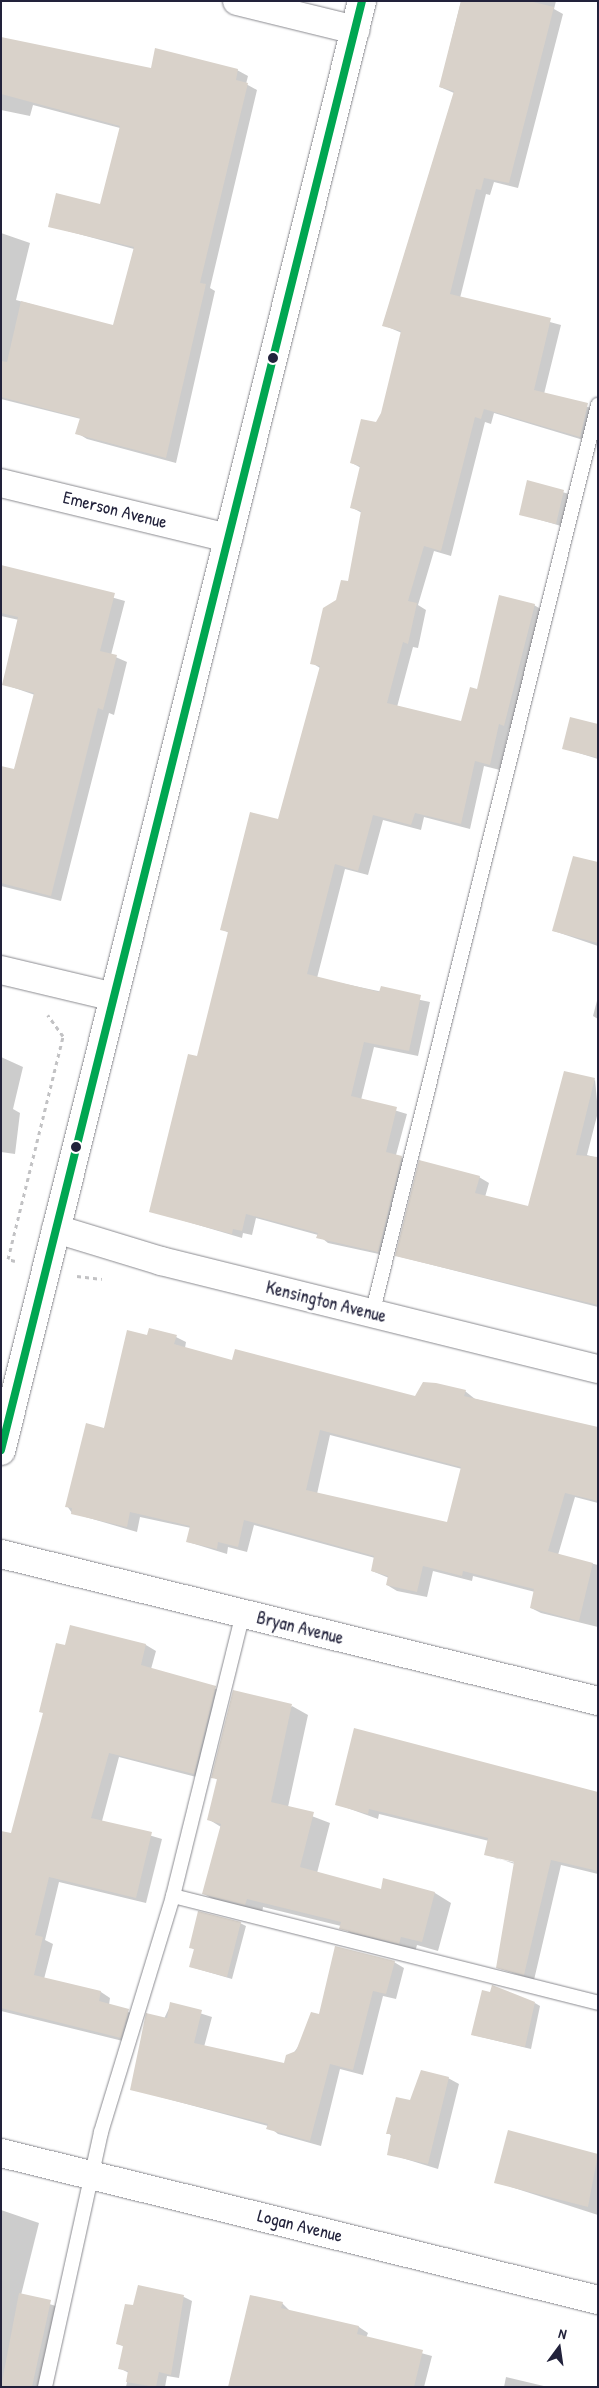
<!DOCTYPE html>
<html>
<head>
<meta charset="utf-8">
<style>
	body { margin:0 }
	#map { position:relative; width:599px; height:2388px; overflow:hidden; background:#fff; font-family:"Patrick Hand",sans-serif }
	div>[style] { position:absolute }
	.shadow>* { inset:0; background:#0003 }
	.building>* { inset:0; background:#d9d2ca }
	.path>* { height:3px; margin-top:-1.5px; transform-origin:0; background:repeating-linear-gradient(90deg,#c2c2c4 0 4px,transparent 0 8px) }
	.roads { filter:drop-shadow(0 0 1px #8a8a8f) drop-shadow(0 0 1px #8a8a8f) }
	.service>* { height:14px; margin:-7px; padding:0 7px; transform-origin:7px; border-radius:7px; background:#fff }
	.minor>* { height:28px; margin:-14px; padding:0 14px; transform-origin:14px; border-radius:14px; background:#fff }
	.tertiary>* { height:28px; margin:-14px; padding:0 14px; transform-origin:14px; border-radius:14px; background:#fff }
	.bus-1>* { height:8px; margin:-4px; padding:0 4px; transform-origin:4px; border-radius:4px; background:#00a651 }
	.dots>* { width:14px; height:14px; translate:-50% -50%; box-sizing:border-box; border:2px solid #fff; border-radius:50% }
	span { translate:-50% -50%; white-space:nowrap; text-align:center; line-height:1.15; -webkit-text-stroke:5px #fff; paint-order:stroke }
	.street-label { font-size:18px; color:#22223b }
	.frame { position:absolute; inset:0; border:2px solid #22223b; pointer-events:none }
	.north { position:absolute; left:534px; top:2323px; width:50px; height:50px; -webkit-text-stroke:4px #fff; paint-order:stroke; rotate:14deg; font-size:14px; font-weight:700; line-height:20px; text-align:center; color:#22223b }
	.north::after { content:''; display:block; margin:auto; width:18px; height:22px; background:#22223b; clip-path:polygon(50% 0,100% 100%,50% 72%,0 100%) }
</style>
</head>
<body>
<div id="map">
	<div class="shadow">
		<div style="clip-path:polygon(461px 1px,556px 1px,554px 9px,563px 14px,518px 188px,494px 182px,490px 195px,486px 194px,460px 298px,561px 325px,544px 394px,598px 410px,590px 442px,494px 413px,491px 424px,485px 422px,451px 556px,434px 551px,418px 605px,426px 610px,418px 648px,413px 647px,397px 707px,462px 722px,478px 690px,534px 605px,544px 611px,514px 730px,509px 729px,500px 770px,484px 766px,470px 829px,424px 817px,421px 830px,383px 820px,368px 875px,345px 869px,317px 978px,430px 1002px,418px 1056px,374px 1047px,361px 1100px,407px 1114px,396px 1155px,412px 1162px,388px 1256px,328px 1243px,318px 1235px,256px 1218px,252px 1235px,243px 1233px,242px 1238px,151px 1211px,198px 1058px,229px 933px,222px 929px,279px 821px,320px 668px,312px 663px,337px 601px,349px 583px,362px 513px,351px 507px,361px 468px,352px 463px,382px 413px,402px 333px,383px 325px,454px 93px,440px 87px)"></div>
		<div style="clip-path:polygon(1px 39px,152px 70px,237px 70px,248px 76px,246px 84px,257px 90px,210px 288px,215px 291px,176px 463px,87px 439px,77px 433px,81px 419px,1px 399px,1px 233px,30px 243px,16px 300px,114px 327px,134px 249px,49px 226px,101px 205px,120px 128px,33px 105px,30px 116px,1px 110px)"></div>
		<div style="clip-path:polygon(528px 482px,569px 494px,561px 526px,520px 514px)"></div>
		<div style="clip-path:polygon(1px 566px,125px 601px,111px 655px,127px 662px,114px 715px,109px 713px,61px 901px,1px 886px,1px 767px,14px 771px,35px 695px,3px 684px,19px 620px,1px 616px)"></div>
		<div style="clip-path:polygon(598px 726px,598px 759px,563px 748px)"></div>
		<div style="clip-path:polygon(598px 863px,598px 946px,554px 931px)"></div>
		<div style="clip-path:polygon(598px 997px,598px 1019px,593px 1016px)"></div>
		<div style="clip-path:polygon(1px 1057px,23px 1067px,13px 1109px,20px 1113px,15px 1154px,1px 1152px)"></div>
		<div style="clip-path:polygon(595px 1079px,598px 1112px,587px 1155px,598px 1158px,598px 1307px,397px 1256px,479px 1177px,489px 1183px,485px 1197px,529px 1208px)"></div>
		<div style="clip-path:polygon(evenodd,148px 1336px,176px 1337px,186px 1342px,185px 1348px,233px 1362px,415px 1397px,465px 1391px,475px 1399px,598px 1429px,598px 1503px,575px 1497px,558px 1555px,598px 1565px,598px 1627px,541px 1613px,531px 1608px,535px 1592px,473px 1576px,472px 1581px,433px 1571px,427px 1597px,397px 1591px,387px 1585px,389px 1578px,372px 1571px,375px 1558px,254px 1525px,247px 1552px,228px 1547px,227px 1554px,188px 1542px,191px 1528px,140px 1517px,137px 1532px,72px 1513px,67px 1506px,148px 1336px,330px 1435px,462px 1469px,448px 1523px,317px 1494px,330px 1435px)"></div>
		<div style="clip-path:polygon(71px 1627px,146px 1645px,156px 1651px,151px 1669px,226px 1692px,204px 1779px,119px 1757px,102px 1821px,162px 1839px,146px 1903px,59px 1882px,45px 1940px,53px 1944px,44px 1979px,101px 1992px,110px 1998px,109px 2005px,139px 2016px,131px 2043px,1px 2011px,1px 1845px,12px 1834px)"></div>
		<div style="clip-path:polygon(292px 1706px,308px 1715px,288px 1807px,330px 1823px,317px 1873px,382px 1890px,384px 1880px,435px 1893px,451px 1903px,438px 1951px,417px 1945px,415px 1952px,357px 1938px,341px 1926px,263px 1907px,262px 1914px,220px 1903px,204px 1894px,221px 1827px,208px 1819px,218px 1780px,213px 1777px)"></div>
		<div style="clip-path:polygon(evenodd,598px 1792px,598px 1874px,561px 1865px,534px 1980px,497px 1968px,515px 1864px,485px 1854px,489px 1841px,379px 1814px,378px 1819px,336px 1804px,598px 1792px,495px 1856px,521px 1862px,520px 1864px,495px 1858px,495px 1856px)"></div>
		<div style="clip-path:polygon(240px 1923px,246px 1926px,232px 1979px,191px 1967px,195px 1950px,190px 1947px)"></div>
		<div style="clip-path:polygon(394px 1962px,404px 1968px,396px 1999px,383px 1996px,363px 2075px,340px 2069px,321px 2146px,278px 2134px,268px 2126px,131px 2089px,171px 2004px,212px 2017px,204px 2047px,285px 2065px,320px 2016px)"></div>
		<div style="clip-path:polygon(535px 2003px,540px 2006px,531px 2049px,473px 2035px)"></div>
		<div style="clip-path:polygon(448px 2078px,459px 2084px,438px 2169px,389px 2154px,392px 2136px,388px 2133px,410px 2102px)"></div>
		<div style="clip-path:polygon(598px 2155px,598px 2215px,496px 2182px)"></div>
		<div style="clip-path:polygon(1px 2210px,39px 2223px,21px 2295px,62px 2308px,45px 2387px,1px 2387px)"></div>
		<div style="clip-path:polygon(184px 2297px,192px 2301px,179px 2378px,167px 2376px,165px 2387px,126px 2387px,129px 2373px,119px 2368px,124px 2347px,118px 2343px,134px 2306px)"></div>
		<div style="clip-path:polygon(282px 2303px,291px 2312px,359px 2327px,368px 2333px,366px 2338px,432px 2356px,424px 2387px,229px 2387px)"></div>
		<div style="clip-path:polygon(506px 2377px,548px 2387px,504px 2387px)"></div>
	</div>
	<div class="building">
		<div style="clip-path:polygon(461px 1px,529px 1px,554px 7px,509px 183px,484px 178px,481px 190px,476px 189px,450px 294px,551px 318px,534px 390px,588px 403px,580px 437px,484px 409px,481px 419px,475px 417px,441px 551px,424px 546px,408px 601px,417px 603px,408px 644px,403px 642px,387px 703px,461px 721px,470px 687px,477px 689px,499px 595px,535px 604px,504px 726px,499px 724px,490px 765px,475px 761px,461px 824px,415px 813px,411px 825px,373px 815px,358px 871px,335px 864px,307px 974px,379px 992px,381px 986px,421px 995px,409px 1051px,364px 1042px,351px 1096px,397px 1107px,386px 1152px,402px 1156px,378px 1252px,316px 1238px,318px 1233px,246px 1214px,242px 1231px,233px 1229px,232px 1234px,149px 1212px,188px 1054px,197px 1056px,228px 932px,220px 930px,250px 812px,278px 819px,320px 666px,310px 664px,323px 608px,336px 600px,341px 580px,348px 581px,361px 511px,350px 508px,360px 466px,350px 463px,361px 419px,376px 422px,381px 413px,401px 331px,382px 326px,454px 91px,439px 87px)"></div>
		<div style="clip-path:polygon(1px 37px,151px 68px,155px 48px,238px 69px,236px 80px,248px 83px,200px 283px,206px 284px,166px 458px,75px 434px,80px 418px,1px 397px,1px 361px,7px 362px,21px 301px,113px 325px,134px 247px,48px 227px,56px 193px,100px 204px,120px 126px,1px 94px)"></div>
		<div style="clip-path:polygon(527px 480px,564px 490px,556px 524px,519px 515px)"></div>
		<div style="clip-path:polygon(1px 565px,115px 593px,100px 651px,117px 655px,103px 710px,98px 708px,51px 896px,1px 883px,1px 766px,14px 769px,34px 693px,2px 685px,18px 617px,1px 613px)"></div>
		<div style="clip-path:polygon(570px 717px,598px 724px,598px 758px,562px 749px)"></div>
		<div style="clip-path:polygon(573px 856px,598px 862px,598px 943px,552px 931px)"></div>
		<div style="clip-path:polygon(564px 1071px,595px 1078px,576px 1155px,598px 1157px,598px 1305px,395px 1256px,419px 1160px,480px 1176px,475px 1193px,528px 1206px)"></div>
		<div style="clip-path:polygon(evenodd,149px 1328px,177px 1335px,174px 1344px,232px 1360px,235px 1349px,415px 1396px,423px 1382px,436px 1383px,466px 1390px,464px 1396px,598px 1427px,598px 1501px,565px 1493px,548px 1551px,593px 1563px,579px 1621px,530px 1608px,534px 1589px,463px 1571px,462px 1576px,423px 1566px,417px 1592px,386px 1585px,388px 1576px,371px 1571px,374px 1556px,244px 1520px,238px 1547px,218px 1542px,217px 1549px,186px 1542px,190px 1526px,130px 1512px,127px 1527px,71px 1514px,72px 1508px,65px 1507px,86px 1423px,104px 1428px,127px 1330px,147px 1335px,149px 1328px,320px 1430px,461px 1467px,447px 1522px,306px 1490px,320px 1430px)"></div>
		<div style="clip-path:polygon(70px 1625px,146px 1644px,141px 1665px,216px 1686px,194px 1774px,109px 1753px,91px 1818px,152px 1832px,136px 1898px,49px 1877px,35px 1935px,43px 1937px,34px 1975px,101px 1991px,99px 2001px,129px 2009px,121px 2038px,1px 2008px,1px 1831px,11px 1833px,43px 1713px,39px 1712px,56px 1643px,65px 1645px)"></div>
		<div style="clip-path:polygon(233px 1690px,292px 1704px,271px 1802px,314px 1812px,300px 1867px,381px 1889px,383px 1878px,435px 1892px,422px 1942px,401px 1937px,399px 1944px,339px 1929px,341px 1922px,247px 1899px,245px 1905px,202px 1894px,221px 1824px,207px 1820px,217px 1779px,211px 1778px)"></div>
		<div style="clip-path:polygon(354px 1728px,598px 1792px,598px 1871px,551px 1860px,524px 1975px,496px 1968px,514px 1862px,484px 1855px,488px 1838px,369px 1809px,368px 1814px,335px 1805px)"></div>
		<div style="clip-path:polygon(198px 1911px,241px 1922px,227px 1977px,189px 1967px,194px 1949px,189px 1948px)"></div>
		<div style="clip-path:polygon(335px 1946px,395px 1961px,386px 1994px,373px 1991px,353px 2070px,330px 2064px,310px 2141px,266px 2129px,268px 2124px,130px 2090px,146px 2013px,167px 2018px,170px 2002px,202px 2010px,194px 2043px,284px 2063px,286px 2055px,296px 2051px,311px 2012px,319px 2014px)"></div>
		<div style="clip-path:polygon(492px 1985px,535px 2002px,525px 2047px,471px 2035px,482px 1990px,490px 1992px)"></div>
		<div style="clip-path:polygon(421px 2070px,449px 2077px,428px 2164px,387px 2155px,391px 2134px,386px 2134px,396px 2097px,410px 2100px)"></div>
		<div style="clip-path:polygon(508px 2130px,598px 2154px,588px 2207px,494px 2183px)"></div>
		<div style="clip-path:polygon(138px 2285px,184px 2295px,171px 2375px,159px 2372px,156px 2387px,126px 2382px,128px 2371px,118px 2369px,123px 2346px,116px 2344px,125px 2304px,133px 2305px)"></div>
		<div style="clip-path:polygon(19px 2293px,51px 2300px,32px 2387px,1px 2387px)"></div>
		<div style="clip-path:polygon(250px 2295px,283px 2302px,281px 2308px,359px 2326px,357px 2334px,423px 2350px,414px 2387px,228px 2387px)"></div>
	</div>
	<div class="path">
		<div style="left:15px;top:1261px;width:7px;rotate:-164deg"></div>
		<div style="left:8px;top:1259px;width:230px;rotate:-76.1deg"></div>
		<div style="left:63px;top:1036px;width:26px;rotate:-126deg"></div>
		<div style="left:77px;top:1276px;width:25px;rotate:7deg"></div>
	</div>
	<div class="roads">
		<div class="service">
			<div style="left:372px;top:1314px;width:937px;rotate:-76.04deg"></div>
			<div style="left:173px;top:1896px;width:438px;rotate:14.1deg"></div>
			<div style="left:45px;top:2387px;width:261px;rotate:-77.6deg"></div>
			<div style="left:101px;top:2132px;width:247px;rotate:-73deg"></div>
			<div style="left:173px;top:1896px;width:291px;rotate:-76.1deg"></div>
		</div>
		<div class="minor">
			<div style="left:237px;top:1px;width:122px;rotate:13.8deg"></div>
			<div style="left:1px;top:483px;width:234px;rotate:13.6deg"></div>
			<div style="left:1px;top:970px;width:116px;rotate:13.4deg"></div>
			<div style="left:56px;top:1229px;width:110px;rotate:16.9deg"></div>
			<div style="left:161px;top:1261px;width:450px;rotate:13.9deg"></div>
			<div style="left:1px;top:1554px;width:615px;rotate:13.83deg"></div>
			<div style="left:1px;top:2153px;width:615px;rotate:13.83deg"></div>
		</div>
		<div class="tertiary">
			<div style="left:1px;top:1451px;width:1494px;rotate:-76.02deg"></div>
		</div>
	</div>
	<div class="bus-1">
		<div style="left:1px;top:1450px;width:1493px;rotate:-76.01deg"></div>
	</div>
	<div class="dots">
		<div style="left:273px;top:358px;background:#22223b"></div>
		<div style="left:76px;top:1147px;background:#22223b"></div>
	</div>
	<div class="street-label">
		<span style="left:115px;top:510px;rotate:14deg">Emerson Avenue</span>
		<span style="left:326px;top:1302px;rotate:14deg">Kensington Avenue</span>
		<span style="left:300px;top:1628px;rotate:14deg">Bryan Avenue</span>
		<span style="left:300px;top:2226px;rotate:14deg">Logan Avenue</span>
	</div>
	<div class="frame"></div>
	<div class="north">N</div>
</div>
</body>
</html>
